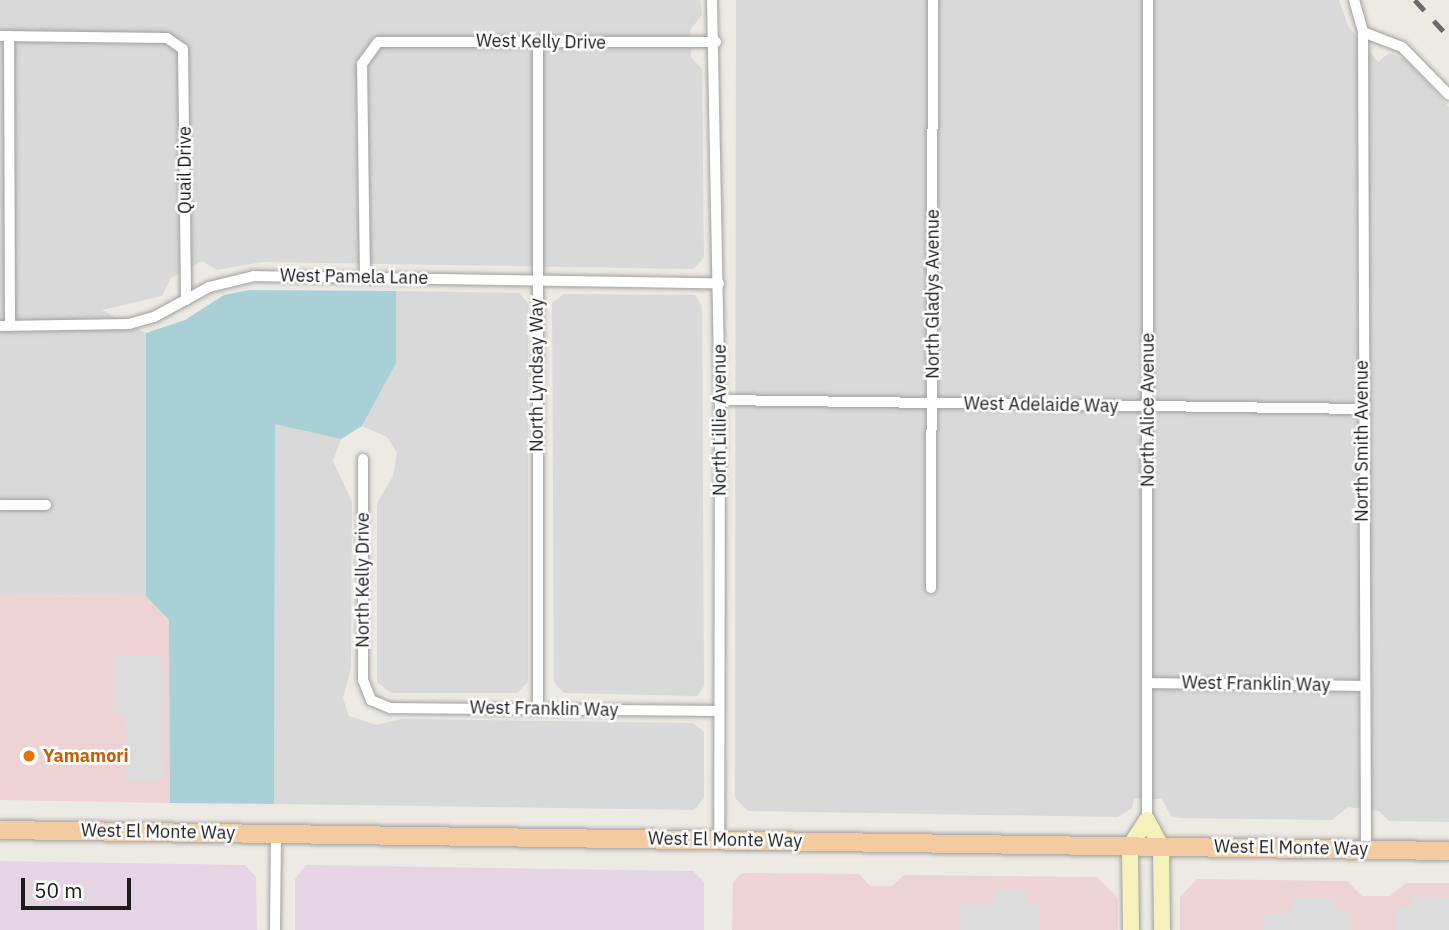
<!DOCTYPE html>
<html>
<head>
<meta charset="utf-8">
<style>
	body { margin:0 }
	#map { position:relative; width:1449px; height:930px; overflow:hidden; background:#ede9e3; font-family:"IBM Plex Sans",sans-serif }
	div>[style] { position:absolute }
	.residential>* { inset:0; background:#dad9d9 }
	.commercial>* { inset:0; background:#edd3d4 }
	.industrial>* { inset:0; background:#e5d5e4 }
	.parking>* { inset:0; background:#dcdcdc }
	.water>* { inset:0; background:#a7d0d7 }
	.roads { filter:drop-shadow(0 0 2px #a0a0a0) drop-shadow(0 0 2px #a0a0a0) }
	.street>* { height:10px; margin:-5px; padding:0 5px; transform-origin:5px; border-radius:5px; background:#fff }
	.secondary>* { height:16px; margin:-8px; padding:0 8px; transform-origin:8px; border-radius:8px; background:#f4f2ba }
	.primary>* { height:18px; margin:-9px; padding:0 9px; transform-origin:9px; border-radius:9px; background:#f4caa1 }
	.rail>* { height:4.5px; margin-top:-2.25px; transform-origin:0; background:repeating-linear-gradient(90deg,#6a6a6a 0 14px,transparent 0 28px) }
	.dots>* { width:19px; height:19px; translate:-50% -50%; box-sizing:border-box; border:4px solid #fff; border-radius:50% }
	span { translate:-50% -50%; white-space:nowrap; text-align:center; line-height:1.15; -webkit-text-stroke:5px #fff; paint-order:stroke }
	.street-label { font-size:18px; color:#1c1c1c }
	.food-label { font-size:18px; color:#c56008; font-weight:700 }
	.left { translate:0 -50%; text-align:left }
	.scale { position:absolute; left:21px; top:878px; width:110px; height:32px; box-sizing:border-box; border:4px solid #1c1c1c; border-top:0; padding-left:9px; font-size:21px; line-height:24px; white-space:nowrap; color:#1c1c1c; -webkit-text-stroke:5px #fff; paint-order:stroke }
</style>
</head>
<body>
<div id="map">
	<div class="residential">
		<div style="clip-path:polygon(0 0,700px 0,702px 15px,690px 30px,691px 57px,702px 69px,704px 258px,693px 269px,263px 262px,217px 270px,202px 261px,171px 278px,162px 296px,102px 310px,146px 333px,146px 596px,0 595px)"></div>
		<div style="clip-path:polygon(736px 0,1339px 0,1348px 26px,1378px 62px,1389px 53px,1406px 60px,1449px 107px,1449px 822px,1389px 821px,1379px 811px,1348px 807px,1332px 820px,1179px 818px,1171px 816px,1162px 799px,1134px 798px,1132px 808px,1118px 817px,748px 811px,735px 798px)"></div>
		<div style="clip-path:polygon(396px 291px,519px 293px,528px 303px,528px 682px,517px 693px,391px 693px,377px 682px,377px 503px,393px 476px,397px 453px,387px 437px,362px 426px,396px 363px)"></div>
		<div style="clip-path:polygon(564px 294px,695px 295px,702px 306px,704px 686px,697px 696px,564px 693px,554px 682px,552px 303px)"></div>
		<div style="clip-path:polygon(275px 423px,341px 439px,333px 461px,352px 502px,351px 667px,343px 698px,349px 716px,376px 725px,401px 719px,693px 723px,704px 732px,704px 798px,694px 810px,274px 804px)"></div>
	</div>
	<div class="commercial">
		<div style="clip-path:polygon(0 595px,146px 596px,169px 620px,170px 803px,0 800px)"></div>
		<div style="clip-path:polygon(742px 873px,859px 874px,870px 886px,892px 886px,904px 875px,1097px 877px,1118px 898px,1118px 930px,732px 930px,733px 882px)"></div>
		<div style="clip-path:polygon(1197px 879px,1347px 881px,1362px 896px,1390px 896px,1406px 883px,1449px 883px,1449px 930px,1180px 930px,1180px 897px)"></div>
	</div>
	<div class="industrial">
		<div style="clip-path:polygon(0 861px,245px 865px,256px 877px,257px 930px,0 930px)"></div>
		<div style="clip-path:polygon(306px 865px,693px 871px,704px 882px,704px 930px,295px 930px,295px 879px)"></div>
	</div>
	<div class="parking">
		<div style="clip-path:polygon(113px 656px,162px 656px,163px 780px,126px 781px,125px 715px,113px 711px)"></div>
		<div style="clip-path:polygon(995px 889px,1025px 889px,1025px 903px,1039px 903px,1040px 930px,959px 930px,959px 903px,994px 903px)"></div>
		<div style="clip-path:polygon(1412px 896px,1449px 897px,1449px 930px,1395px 930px,1396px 908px,1411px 908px)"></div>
		<div style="clip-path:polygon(1293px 897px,1336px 897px,1336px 912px,1352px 912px,1352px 930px,1263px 930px,1263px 913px,1292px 913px)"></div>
	</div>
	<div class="water">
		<div style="clip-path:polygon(249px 290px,396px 291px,396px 363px,362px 426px,341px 439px,275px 424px,274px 804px,170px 803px,169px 620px,146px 596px,146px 333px,185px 320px,224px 295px)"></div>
	</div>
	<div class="roads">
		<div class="street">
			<div style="left:712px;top:0;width:400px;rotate:88.9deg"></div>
			<div style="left:720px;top:400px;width:440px;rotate:90.1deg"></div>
			<div style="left:1354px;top:0;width:33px;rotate:74deg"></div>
			<div style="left:1363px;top:32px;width:818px;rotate:89.79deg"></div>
			<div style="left:1363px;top:32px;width:42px;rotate:21deg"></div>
			<div style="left:1402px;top:47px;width:67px;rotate:45.6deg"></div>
			<div style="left:0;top:36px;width:167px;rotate:0.7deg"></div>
			<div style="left:167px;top:38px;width:19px;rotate:35deg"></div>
			<div style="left:183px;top:49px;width:251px;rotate:89.3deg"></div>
			<div style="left:9px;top:36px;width:290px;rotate:89.8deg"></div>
			<div style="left:538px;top:43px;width:665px;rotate:90deg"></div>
			<div style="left:365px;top:277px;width:213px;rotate:-90.8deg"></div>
			<div style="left:362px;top:64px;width:27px;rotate:-54deg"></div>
			<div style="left:378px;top:42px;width:338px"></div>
			<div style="left:0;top:326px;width:129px;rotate:-0.9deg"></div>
			<div style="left:129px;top:324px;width:26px;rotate:-16deg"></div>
			<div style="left:154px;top:317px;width:63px;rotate:-28.6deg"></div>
			<div style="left:209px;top:287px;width:46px;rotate:-13.7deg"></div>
			<div style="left:254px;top:276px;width:465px;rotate:0.9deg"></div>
			<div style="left:720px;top:400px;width:641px;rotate:0.8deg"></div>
			<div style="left:363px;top:459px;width:221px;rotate:90deg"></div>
			<div style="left:363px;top:680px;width:22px;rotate:68deg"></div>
			<div style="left:371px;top:700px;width:21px;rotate:23deg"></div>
			<div style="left:390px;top:708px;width:329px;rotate:0.5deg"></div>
			<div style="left:0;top:505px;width:46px"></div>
			<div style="left:931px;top:588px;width:588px;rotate:-89.81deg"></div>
			<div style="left:1148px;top:683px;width:215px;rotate:0.8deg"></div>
			<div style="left:1147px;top:820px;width:820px;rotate:-89.93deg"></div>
			<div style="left:275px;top:930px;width:96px;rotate:-89.4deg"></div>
		</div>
		<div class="secondary">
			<div style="left:1131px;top:930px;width:84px;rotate:-90.7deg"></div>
			<div style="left:1130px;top:846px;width:31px;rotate:-57deg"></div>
			<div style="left:1147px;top:820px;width:30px;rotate:62deg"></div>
			<div style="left:1161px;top:846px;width:84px;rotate:89.3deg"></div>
		</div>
		<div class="primary">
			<div style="left:0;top:830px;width:1449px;rotate:0.83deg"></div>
		</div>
	</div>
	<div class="rail">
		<div style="left:1415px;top:0;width:50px;rotate:47.4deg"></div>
	</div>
	<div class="dots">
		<div style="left:29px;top:756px;background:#e8710a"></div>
	</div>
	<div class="street-label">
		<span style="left:541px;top:42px;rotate:1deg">West Kelly Drive</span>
		<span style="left:185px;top:170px;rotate:-90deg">Quail Drive</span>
		<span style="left:354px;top:277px;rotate:1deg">West Pamela Lane</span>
		<span style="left:933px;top:294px;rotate:-90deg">North Gladys Avenue</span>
		<span style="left:537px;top:375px;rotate:-90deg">North Lyndsay Way</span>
		<span style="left:1041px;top:405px;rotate:1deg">West Adelaide Way</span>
		<span style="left:1148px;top:410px;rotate:-90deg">North Alice Avenue</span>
		<span style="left:720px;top:420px;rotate:-90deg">North Lillie Avenue</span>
		<span style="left:1362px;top:441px;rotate:-90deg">North Smith Avenue</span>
		<span style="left:363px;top:580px;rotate:-90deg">North Kelly Drive</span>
		<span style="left:1256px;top:684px;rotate:1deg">West Franklin Way</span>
		<span style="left:544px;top:709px;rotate:1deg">West Franklin Way</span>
		<span style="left:158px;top:832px;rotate:1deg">West El Monte Way</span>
		<span style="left:725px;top:840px;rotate:1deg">West El Monte Way</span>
		<span style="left:1291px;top:848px;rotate:1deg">West El Monte Way</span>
	</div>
	<div class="food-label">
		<span class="left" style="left:43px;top:756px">Yamamori</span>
	</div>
	<div class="scale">50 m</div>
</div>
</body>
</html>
